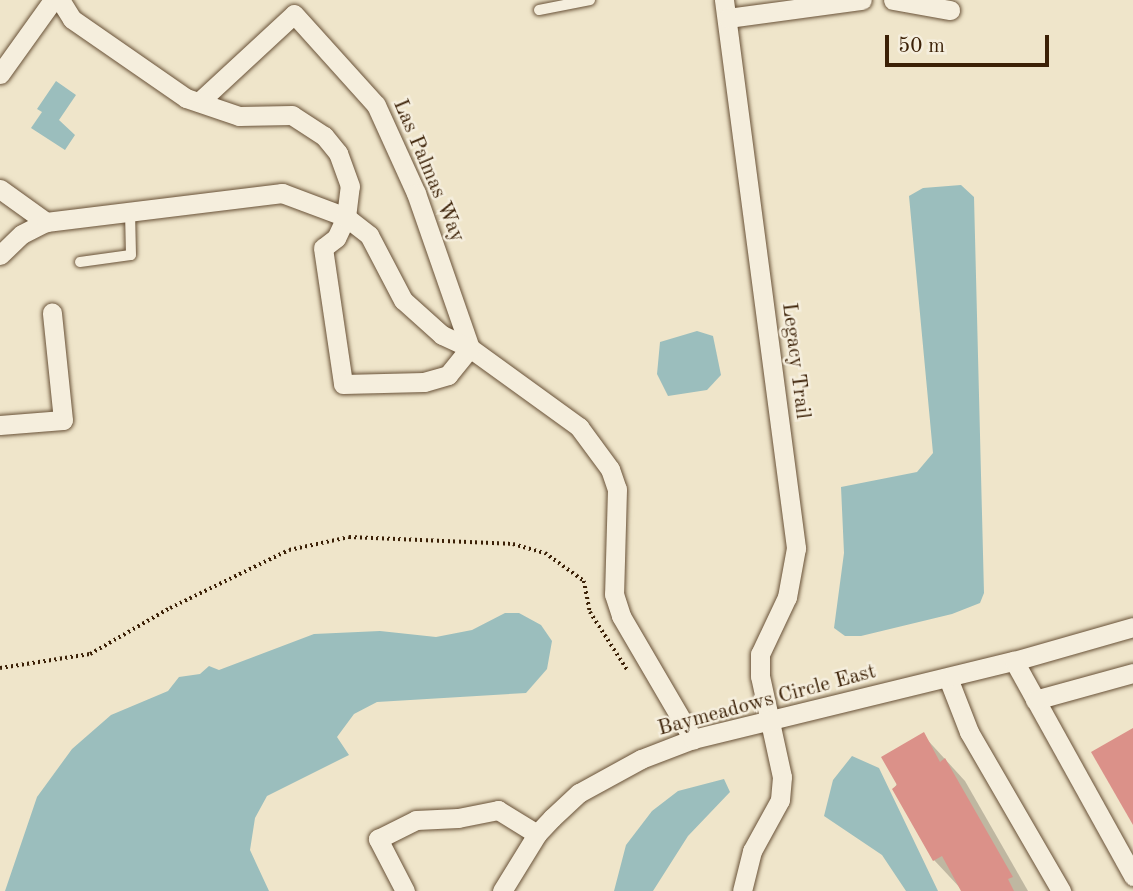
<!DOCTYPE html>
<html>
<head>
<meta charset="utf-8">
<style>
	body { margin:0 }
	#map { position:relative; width:1133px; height:891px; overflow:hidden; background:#efe5ca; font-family:"Old Standard TT",serif }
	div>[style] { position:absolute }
	.water>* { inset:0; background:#9bbebd }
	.shadow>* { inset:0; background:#0003 }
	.building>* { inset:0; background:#db9189 }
	.path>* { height:3.5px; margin-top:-1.75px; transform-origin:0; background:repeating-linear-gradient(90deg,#3b2006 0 2px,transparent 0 5.5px) }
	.roads { filter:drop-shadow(0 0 2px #685137) drop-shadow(0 0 2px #685137) }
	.lane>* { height:10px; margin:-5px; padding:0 5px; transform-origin:5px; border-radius:5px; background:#f5eedd }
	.street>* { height:19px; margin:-9.5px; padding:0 9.5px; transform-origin:9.5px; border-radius:9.5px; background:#f5eedd }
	span { translate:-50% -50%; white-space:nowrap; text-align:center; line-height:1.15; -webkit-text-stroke:5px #f5eedd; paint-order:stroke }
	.street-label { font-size:21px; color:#3b2006 }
	.scale { position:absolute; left:885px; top:35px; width:164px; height:32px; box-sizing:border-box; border:4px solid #3b2006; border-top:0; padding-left:9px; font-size:21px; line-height:24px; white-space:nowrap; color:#3b2006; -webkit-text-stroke:5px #f5eedd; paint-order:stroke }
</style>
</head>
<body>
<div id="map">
	<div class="water">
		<div style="clip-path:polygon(56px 81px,76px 95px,59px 120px,75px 135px,65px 150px,31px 128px,42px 112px,37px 109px)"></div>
		<div style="clip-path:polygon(961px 185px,974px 197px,984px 593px,980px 603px,952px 614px,861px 636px,845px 636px,834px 628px,844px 553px,841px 487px,917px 472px,933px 453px,909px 196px,923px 188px)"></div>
		<div style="clip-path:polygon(697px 331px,713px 336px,721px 375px,707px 390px,668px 396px,657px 374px,660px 342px)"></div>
		<div style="clip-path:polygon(505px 613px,519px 613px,541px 625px,552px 641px,547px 669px,526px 693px,377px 702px,354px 714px,337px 737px,349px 755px,267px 796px,255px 818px,250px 850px,269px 891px,5px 891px,37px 797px,72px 749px,111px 715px,168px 691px,179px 677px,200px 674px,209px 666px,219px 670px,314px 634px,380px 631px,436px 637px,472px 630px)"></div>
		<div style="clip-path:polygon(852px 756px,879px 768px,938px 891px,906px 891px,882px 855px,824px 816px,833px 780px)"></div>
		<div style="clip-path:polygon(724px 779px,730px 792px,688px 836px,653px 891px,614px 891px,626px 845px,652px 811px,678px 791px)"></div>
	</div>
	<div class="shadow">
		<div style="clip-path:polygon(923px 735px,965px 781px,1028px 891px,963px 891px,934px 860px,894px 789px)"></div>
	</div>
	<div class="building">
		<div style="clip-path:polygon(1133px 728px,1133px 825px,1091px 752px)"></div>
		<div style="clip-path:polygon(924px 732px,940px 762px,945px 758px,1013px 877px,1008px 879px,1014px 891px,961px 891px,942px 856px,933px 861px,892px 789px,897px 785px,881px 757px)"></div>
	</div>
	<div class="path">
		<div style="left:0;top:668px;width:91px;rotate:-8.8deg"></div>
		<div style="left:90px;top:654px;width:92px;rotate:-29.9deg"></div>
		<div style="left:170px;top:608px;width:132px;rotate:-26deg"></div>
		<div style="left:289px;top:550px;width:61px;rotate:-12.2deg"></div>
		<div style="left:349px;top:537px;width:164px;rotate:2.4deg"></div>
		<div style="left:513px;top:544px;width:33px;rotate:16deg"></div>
		<div style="left:545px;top:553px;width:48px;rotate:35.7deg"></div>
		<div style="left:584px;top:581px;width:32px;rotate:79deg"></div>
		<div style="left:590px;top:612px;width:70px;rotate:57.2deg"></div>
	</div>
	<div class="roads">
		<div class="lane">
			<div style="left:539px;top:10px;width:52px;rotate:-11.1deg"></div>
			<div style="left:80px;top:262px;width:51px;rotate:-7.8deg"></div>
			<div style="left:131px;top:255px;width:45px;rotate:-91.3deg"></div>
		</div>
		<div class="street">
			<div style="left:724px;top:0;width:553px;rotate:82.51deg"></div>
			<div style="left:796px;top:548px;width:50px;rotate:100.4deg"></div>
			<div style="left:787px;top:597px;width:63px;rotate:115.3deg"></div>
			<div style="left:760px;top:654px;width:22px;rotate:90deg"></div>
			<div style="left:760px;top:676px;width:103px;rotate:77.7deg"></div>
			<div style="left:782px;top:777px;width:23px;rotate:95deg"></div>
			<div style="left:780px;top:800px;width:58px;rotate:118.8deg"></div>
			<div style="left:752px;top:851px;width:41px;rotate:104deg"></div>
			<div style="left:893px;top:0;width:58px;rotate:10deg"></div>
			<div style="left:728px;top:18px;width:135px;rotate:-7.7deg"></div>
			<div style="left:0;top:74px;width:91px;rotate:-54.4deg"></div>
			<div style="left:199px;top:102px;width:129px;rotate:-42.8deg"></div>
			<div style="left:294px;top:14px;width:122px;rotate:48deg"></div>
			<div style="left:376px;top:105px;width:97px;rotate:65.6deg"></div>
			<div style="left:416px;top:193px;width:164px;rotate:70.8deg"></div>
			<div style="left:470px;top:348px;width:135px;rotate:35.9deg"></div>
			<div style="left:579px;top:427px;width:52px;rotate:53.6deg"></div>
			<div style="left:610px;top:469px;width:21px;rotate:71deg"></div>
			<div style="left:617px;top:489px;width:105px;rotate:91.6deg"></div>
			<div style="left:614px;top:594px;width:23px;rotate:72deg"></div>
			<div style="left:621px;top:616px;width:143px;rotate:59.7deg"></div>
			<div style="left:0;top:189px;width:57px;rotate:35.7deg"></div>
			<div style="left:0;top:255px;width:30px;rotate:-44deg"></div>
			<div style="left:22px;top:234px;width:27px;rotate:-27deg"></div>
			<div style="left:46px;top:222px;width:238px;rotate:-7deg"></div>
			<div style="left:282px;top:193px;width:68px;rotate:20.6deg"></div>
			<div style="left:346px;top:217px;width:23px;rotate:115deg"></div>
			<div style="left:336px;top:238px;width:16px;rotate:142deg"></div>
			<div style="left:323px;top:248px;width:137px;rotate:81.6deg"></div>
			<div style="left:343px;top:384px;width:81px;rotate:-1.4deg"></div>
			<div style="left:424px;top:382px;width:25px;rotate:-16deg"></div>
			<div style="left:448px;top:375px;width:35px;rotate:-51deg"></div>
			<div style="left:470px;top:348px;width:31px;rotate:-155deg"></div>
			<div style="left:442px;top:335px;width:52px;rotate:-138.1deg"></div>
			<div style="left:403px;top:300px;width:73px;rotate:-117.6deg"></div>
			<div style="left:369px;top:235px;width:29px;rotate:-142deg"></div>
			<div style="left:346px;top:217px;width:31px;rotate:-83deg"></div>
			<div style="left:350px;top:186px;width:35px;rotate:-110deg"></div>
			<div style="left:338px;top:153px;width:22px;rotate:-129deg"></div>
			<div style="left:324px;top:136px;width:38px;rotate:-147deg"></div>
			<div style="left:292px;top:115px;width:53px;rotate:178.9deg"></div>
			<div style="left:239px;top:116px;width:56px;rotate:-161.2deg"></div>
			<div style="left:186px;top:98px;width:139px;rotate:-145.3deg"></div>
			<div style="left:72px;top:19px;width:22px;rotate:-122deg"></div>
			<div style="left:0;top:425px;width:63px;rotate:-4.5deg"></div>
			<div style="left:63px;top:420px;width:108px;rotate:-95.9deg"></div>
			<div style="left:1014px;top:661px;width:246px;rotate:61deg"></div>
			<div style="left:948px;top:678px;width:58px;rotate:68.7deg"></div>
			<div style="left:969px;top:732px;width:184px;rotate:59.9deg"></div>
			<div style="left:1035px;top:700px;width:102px;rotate:-15.4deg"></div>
			<div style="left:405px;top:891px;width:59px;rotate:-117.4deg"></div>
			<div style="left:378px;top:839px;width:42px;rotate:-26.6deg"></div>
			<div style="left:416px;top:820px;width:42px;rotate:-2.7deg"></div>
			<div style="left:458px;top:818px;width:41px;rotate:-11.3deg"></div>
			<div style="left:498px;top:810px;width:46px;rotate:31.6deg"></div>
			<div style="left:502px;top:891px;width:67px;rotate:-58.4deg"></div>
			<div style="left:537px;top:834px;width:22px;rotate:-47deg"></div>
			<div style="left:552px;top:818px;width:37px;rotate:-43deg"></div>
			<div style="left:579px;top:793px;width:71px;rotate:-28.7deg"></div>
			<div style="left:641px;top:759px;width:56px;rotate:-21deg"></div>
			<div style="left:693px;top:739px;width:330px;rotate:-13.7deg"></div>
			<div style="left:1014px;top:661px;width:124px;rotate:-15.9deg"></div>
		</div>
	</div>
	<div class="street-label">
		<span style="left:428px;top:171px;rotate:67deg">Las Palmas Way</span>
		<span style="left:795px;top:361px;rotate:83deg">Legacy Trail</span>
		<span style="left:767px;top:701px;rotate:-15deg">Baymeadows Circle East</span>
	</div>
	<div class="scale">50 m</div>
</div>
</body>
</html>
